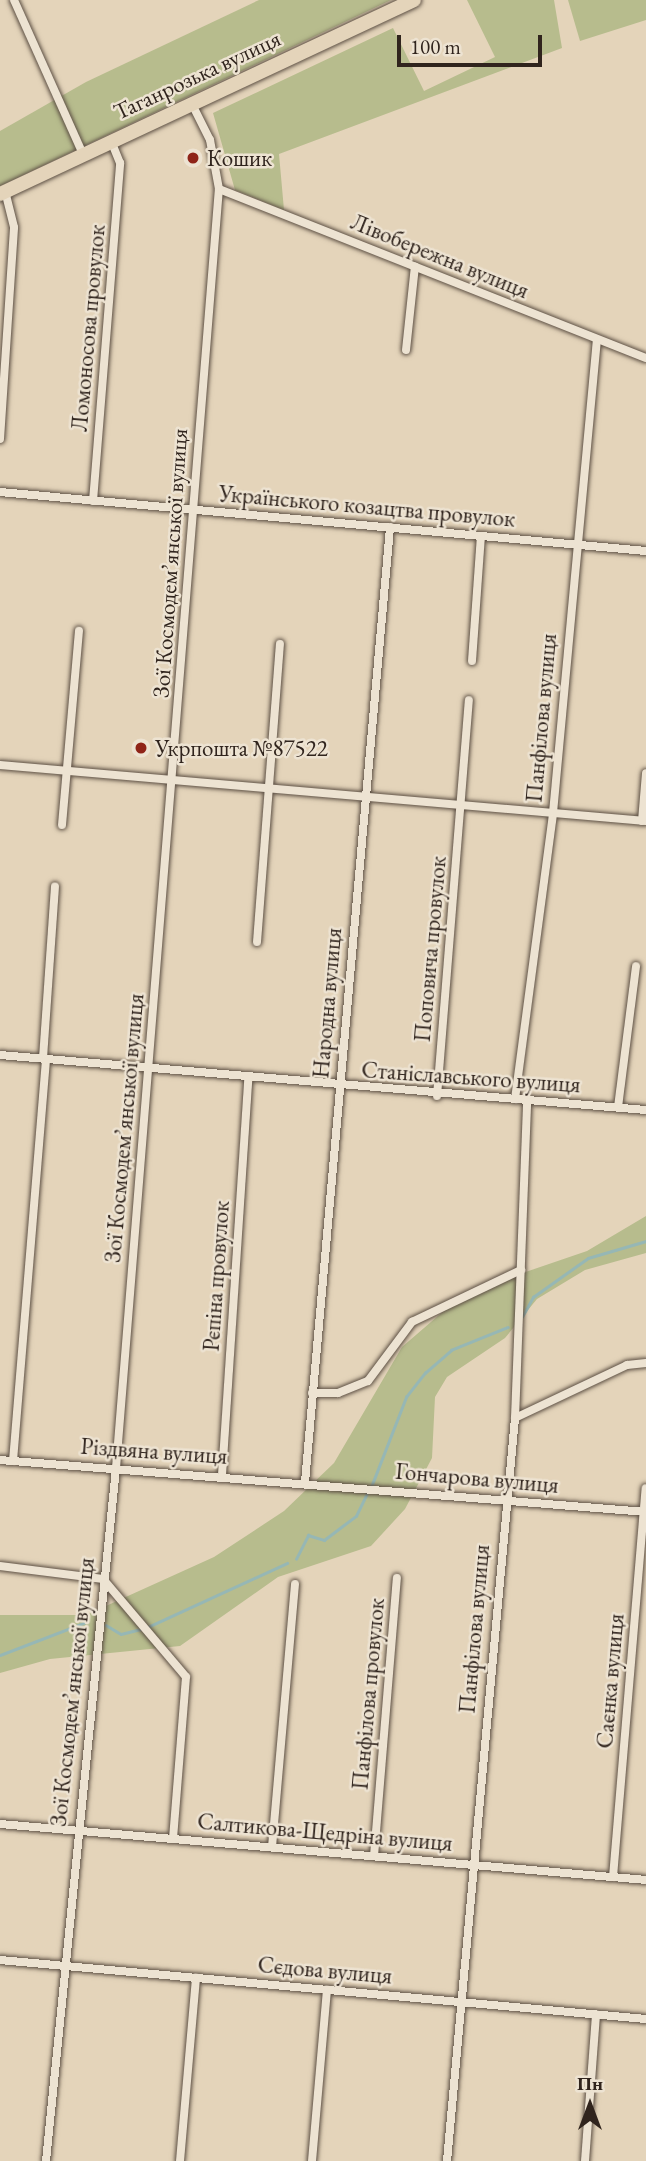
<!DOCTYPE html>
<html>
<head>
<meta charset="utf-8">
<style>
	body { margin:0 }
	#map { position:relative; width:646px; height:2161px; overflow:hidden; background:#e4d4ba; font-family:"EB Garamond",serif }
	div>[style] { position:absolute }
	.green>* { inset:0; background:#b7bc8d }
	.stream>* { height:2.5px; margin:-1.25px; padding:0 1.25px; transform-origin:1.25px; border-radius:1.25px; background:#96b7b5 }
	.roads { filter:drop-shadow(0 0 2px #5d5044) drop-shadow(0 0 2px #5d5044) }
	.minor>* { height:8px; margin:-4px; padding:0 4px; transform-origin:4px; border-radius:4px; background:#ede3d2 }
	.trunk>* { height:14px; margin:-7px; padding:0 7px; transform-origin:7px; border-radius:7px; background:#e4d4ba }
	.dots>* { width:19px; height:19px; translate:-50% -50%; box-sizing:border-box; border:4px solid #ede3d2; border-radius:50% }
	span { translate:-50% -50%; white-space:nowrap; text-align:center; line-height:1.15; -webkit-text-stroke:5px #ede3d2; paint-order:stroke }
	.street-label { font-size:23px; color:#30241d }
	.poi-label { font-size:23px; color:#30241d }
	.left { translate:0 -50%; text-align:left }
	.north { position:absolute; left:555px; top:2070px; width:70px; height:70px; -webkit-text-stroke:5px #ede3d2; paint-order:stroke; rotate:0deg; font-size:19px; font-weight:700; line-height:28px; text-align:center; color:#30241d }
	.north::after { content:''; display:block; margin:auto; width:24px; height:32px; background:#30241d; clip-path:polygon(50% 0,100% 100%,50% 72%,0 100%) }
	.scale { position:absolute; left:397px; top:35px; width:145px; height:32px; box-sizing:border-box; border:4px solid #30241d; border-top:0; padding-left:9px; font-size:21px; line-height:24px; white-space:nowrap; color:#30241d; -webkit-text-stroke:5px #ede3d2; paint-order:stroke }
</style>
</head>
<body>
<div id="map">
	<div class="green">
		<div style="clip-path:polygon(259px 0,391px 0,0 186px,0 131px,86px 82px)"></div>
		<div style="clip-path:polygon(467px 0,554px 0,562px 48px,279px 154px,284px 210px,235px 190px,213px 113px,393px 28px,424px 91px,495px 57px)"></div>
		<div style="clip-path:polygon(568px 0,646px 0,646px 20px,580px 41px)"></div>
		<div style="clip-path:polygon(646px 1216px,646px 1253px,585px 1270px,537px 1299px,505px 1338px,447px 1377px,435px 1397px,432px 1458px,405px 1509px,371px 1546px,278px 1577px,180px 1646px,50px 1659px,0 1673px,0 1615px,86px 1615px,214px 1557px,284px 1511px,334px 1463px,402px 1347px,446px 1309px,508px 1278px,587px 1251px)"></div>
	</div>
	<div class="stream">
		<div style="left:522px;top:1317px;width:23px;rotate:-61deg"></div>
		<div style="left:533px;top:1297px;width:67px;rotate:-35.3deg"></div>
		<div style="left:588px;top:1258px;width:60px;rotate:-16.3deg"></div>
		<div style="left:371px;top:1487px;width:97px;rotate:-68.7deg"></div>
		<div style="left:406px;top:1397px;width:31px;rotate:-52deg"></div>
		<div style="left:425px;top:1373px;width:35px;rotate:-41deg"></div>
		<div style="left:451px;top:1350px;width:61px;rotate:-22deg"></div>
		<div style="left:296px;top:1559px;width:27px;rotate:-63deg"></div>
		<div style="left:308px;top:1535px;width:17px;rotate:17deg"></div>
		<div style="left:324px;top:1540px;width:40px;rotate:-37deg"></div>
		<div style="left:356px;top:1516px;width:25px;rotate:-64deg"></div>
		<div style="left:106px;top:1625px;width:17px;rotate:31deg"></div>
		<div style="left:121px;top:1634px;width:21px;rotate:-14deg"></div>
		<div style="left:148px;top:1627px;width:153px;rotate:-24.7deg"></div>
		<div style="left:0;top:1655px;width:90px;rotate:-20.9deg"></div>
	</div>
	<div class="roads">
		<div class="minor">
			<div style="left:14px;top:0;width:169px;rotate:65.9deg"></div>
			<div style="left:219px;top:189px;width:459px;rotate:21.6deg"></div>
			<div style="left:406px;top:350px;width:84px;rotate:-83.9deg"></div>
			<div style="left:0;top:439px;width:212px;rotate:-86.2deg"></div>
			<div style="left:14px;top:227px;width:37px;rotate:-104deg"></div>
			<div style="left:0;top:492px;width:649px;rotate:5.22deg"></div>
			<div style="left:93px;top:501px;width:339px;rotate:-85.4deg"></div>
			<div style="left:120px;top:163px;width:24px;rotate:-112deg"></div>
			<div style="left:472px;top:661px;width:125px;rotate:-85.9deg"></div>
			<div style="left:0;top:765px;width:648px;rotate:4.95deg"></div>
			<div style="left:642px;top:821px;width:48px;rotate:-85.2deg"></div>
			<div style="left:62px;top:825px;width:195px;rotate:-85deg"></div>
			<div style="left:257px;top:942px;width:299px;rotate:-85.6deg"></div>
			<div style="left:0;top:1055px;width:648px;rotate:4.87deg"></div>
			<div style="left:43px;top:1058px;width:172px;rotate:-86deg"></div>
			<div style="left:437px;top:1096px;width:397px;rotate:-85.4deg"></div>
			<div style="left:515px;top:1099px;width:289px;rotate:-82.4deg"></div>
			<div style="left:553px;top:813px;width:475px;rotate:-84.7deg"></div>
			<div style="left:618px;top:1107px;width:142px;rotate:-82.7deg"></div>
			<div style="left:312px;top:1393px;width:26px"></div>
			<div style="left:338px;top:1393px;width:32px;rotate:-22deg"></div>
			<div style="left:368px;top:1381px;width:74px;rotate:-53.3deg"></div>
			<div style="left:412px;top:1322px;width:121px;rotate:-25.5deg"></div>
			<div style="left:515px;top:1418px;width:124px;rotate:-25.3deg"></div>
			<div style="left:627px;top:1365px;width:19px;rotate:-6deg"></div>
			<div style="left:0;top:1460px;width:648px;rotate:4.6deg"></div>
			<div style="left:13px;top:1461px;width:403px;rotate:-85.3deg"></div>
			<div style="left:222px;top:1475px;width:396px;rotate:-86.2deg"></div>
			<div style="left:305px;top:1482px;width:959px;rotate:-84.91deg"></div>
			<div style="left:0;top:1566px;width:104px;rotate:7.2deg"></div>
			<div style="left:103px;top:1579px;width:128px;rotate:49.7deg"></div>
			<div style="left:186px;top:1677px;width:162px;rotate:94.6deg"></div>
			<div style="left:0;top:1824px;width:648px;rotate:4.95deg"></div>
			<div style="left:272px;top:1847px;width:264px;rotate:-85deg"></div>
			<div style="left:374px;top:1856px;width:279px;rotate:-85.3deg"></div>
			<div style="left:613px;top:1877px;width:390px;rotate:-85.2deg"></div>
			<div style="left:0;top:1960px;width:649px;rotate:5.22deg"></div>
			<div style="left:46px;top:2161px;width:697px;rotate:-84.23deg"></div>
			<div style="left:116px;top:1468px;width:1283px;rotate:-85.4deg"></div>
			<div style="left:219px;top:189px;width:50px;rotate:-100.4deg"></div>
			<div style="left:210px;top:140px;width:42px;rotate:-116.6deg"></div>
			<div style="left:180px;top:2161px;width:184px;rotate:-85deg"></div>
			<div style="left:312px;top:2161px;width:172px;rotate:-85deg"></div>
			<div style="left:447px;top:2161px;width:746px;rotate:-84.77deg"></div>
			<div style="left:515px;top:1418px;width:318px;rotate:-87.8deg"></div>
			<div style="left:585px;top:2161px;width:147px;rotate:-85.7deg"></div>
		</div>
		<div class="trunk">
			<div style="left:0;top:194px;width:457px;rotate:-25.1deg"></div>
		</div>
	</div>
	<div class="dots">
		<div style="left:193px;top:158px;background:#8f2418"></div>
		<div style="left:141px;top:748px;background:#8f2418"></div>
	</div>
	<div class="street-label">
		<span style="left:197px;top:75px;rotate:-25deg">Таганрозька вулиця</span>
		<span style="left:440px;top:256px;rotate:22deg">Лівобережна вулиця</span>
		<span style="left:88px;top:328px;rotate:-85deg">Ломоносова провулок</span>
		<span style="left:367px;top:506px;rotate:5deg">Українського козацтва провулок</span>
		<span style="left:170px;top:563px;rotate:-86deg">Зої Космодем’янської вулиця</span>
		<span style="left:541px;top:718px;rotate:-85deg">Панфілова вулиця</span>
		<span style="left:430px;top:949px;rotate:-85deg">Поповича провулок</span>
		<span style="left:327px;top:1003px;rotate:-85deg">Народна вулиця</span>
		<span style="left:471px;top:1077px;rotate:4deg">Станіславського вулиця</span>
		<span style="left:124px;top:1128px;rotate:-85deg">Зої Космодем’янської вулиця</span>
		<span style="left:216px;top:1276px;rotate:-86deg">Рєпіна провулок</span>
		<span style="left:154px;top:1451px;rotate:4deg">Різдвяна вулиця</span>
		<span style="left:477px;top:1478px;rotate:5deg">Гончарова вулиця</span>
		<span style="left:474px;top:1629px;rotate:-85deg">Панфілова вулиця</span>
		<span style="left:610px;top:1681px;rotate:-85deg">Саєнка вулиця</span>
		<span style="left:72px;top:1692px;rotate:-84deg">Зої Космодем’янської вулиця</span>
		<span style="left:368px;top:1694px;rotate:-85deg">Панфілова провулок</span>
		<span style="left:325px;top:1832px;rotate:5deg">Салтикова-Щедріна вулиця</span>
		<span style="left:325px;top:1970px;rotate:5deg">Сєдова вулиця</span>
	</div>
	<div class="poi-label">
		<span class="left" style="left:207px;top:158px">Кошик</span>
		<span class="left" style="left:155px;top:748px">Укрпошта №87522</span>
	</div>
	<div class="north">Пн</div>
	<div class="scale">100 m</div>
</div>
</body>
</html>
